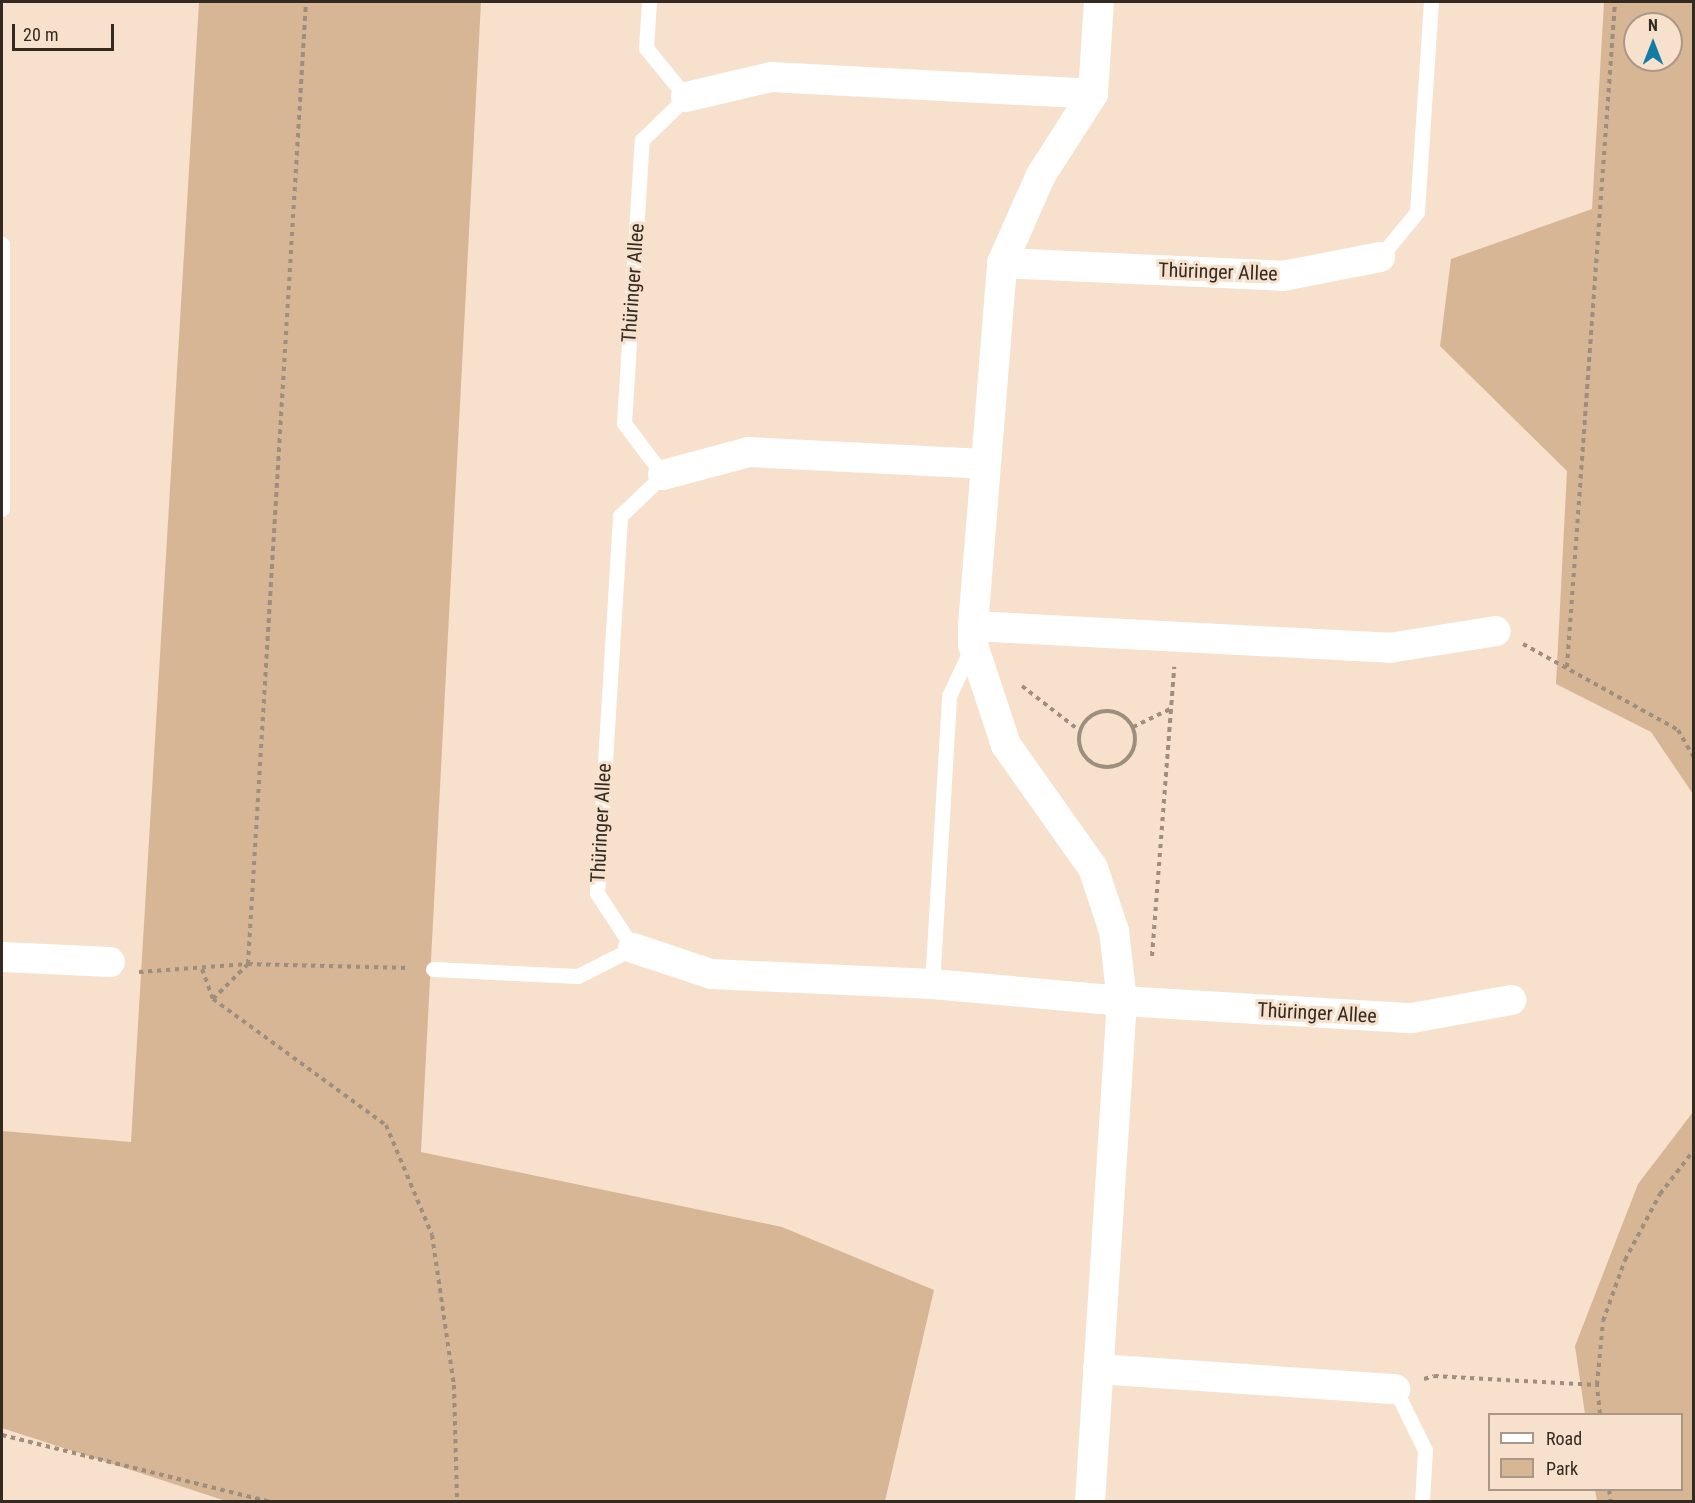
<!DOCTYPE html>
<html>
<head>
<meta charset="utf-8">
<style>
	body { margin:0 }
	#map { position:relative; width:1695px; height:1503px; overflow:hidden; background:#f7e1cc; font-family:"Roboto Condensed",sans-serif }
	div>[style] { position:absolute }
	.green>* { inset:0; background:#d7b695 }
	.path>* { height:4px; margin-top:-2px; transform-origin:0; background:repeating-linear-gradient(90deg,#9d8e7e 0 4.5px,transparent 0 9px) }
	.path>.ring { margin:-2px; padding:0; box-sizing:content-box; background:none; border:4px solid #9d8e7e; border-radius:50% }
	.lane>* { height:15px; margin:-7.5px; padding:0 7.5px; transform-origin:7.5px; border-radius:7.5px; background:#fff }
	.street>* { height:30px; margin:-15px; padding:0 15px; transform-origin:15px; border-radius:15px; background:#fff }
	span { translate:-50% -50%; white-space:nowrap; text-align:center; line-height:1.15; -webkit-text-stroke:6px #f7e1cc; paint-order:stroke }
	.street-label { font-size:20px; color:#332b22 }
	.frame { position:absolute; inset:0; border:3px solid #332b22; pointer-events:none }
	.legend { position:absolute; left:1488px; top:1413px; width:195px; height:78px; box-sizing:border-box; background:#f7e1cc; border:2px solid #a99888; margin:0; padding:8px 10px; list-style:none; font-size:18px; color:#332b22 }
	.legend li { display:flex; align-items:center; gap:12px; height:30px }
	.legend b { width:30px; border:2px solid #a99888 }
	.north { position:absolute; left:1623px; top:12px; width:60px; height:60px; box-sizing:border-box; background:#f7e1cc; border:2px solid #a99888; border-radius:50%; rotate:0deg; font-size:16px; font-weight:700; line-height:24px; text-align:center; color:#332b22 }
	.north::after { content:''; display:block; margin:auto; width:21px; height:27px; background:#137ca6; clip-path:polygon(50% 0,100% 100%,50% 72%,0 100%) }
	.scale { position:absolute; left:12px; top:24px; width:102px; height:27px; box-sizing:border-box; border:3px solid #332b22; border-top:0; padding-left:8px; font-size:18px; line-height:21px; white-space:nowrap; color:#332b22; -webkit-text-stroke:4px #f7e1cc; paint-order:stroke }
</style>
</head>
<body>
<div id="map">
	<div class="green">
		<div style="clip-path:polygon(199px 2px,481px 2px,421px 1152px,782px 1227px,934px 1290px,885px 1501px,226px 1501px,2px 1428px,2px 1131px,131px 1142px)"></div>
		<div style="clip-path:polygon(evenodd,1604px 2px,1693px 2px,1693px 794px,1651px 732px,1556px 684px,1567px 471px,1440px 346px,1451px 259px,1592px 209px,1604px 2px,1635px 24px,1671px 24px,1671px 60px,1635px 60px,1635px 24px)"></div>
		<div style="clip-path:polygon(1693px 1112px,1693px 1501px,1597px 1501px,1595px 1490px,1682px 1490px,1682px 1414px,1585px 1414px,1575px 1346px,1638px 1184px)"></div>
	</div>
	<div class="path">
		<div style="left:1523px;top:644px;width:177px;rotate:29deg"></div>
		<div style="left:1678px;top:730px;width:32px;rotate:60deg"></div>
		<div style="left:1567px;top:667px;width:667px;rotate:-85.87deg"></div>
		<div style="left:1022px;top:686px;width:73px;rotate:37.8deg"></div>
		<div class="ring" style="left:1079px;top:711px;width:52px;height:52px"></div>
		<div style="left:1133px;top:727px;width:41px;rotate:-25.9deg"></div>
		<div style="left:1152px;top:956px;width:290px;rotate:-85.6deg"></div>
		<div style="left:202px;top:969px;width:32px;rotate:70deg"></div>
		<div style="left:213px;top:999px;width:214px;rotate:36.1deg"></div>
		<div style="left:386px;top:1125px;width:119px;rotate:67.3deg"></div>
		<div style="left:432px;top:1235px;width:152px;rotate:81.7deg"></div>
		<div style="left:454px;top:1385px;width:117px;rotate:88.5deg"></div>
		<div style="left:139px;top:972px;width:109px;rotate:-4.2deg"></div>
		<div style="left:248px;top:964px;width:162px;rotate:1.4deg"></div>
		<div style="left:213px;top:999px;width:49px;rotate:-45deg"></div>
		<div style="left:248px;top:964px;width:964px;rotate:-86.55deg"></div>
		<div style="left:1424px;top:1379px;width:10px;rotate:-17deg"></div>
		<div style="left:1434px;top:1376px;width:163px;rotate:3.2deg"></div>
		<div style="left:1600px;top:1414px;width:29px;rotate:-96deg"></div>
		<div style="left:1597px;top:1385px;width:64px;rotate:-84.6deg"></div>
		<div style="left:1603px;top:1321px;width:65px;rotate:-70.2deg"></div>
		<div style="left:1625px;top:1260px;width:75px;rotate:-62.1deg"></div>
		<div style="left:1660px;top:1194px;width:56px;rotate:-52.3deg"></div>
		<div style="left:2px;top:1435px;width:276px;rotate:14deg"></div>
		<div style="left:1609px;top:1490px;width:12px;rotate:81deg"></div>
	</div>
	<div class="lane">
		<div style="left:2px;top:244px;width:265px;rotate:90deg"></div>
		<div style="left:1380px;top:257px;width:58px;rotate:-50.6deg"></div>
		<div style="left:1417px;top:212px;width:210px;rotate:-86.2deg"></div>
		<div style="left:433px;top:969px;width:145px;rotate:2.8deg"></div>
		<div style="left:578px;top:976px;width:62px;rotate:-27deg"></div>
		<div style="left:633px;top:948px;width:66px;rotate:-123.2deg"></div>
		<div style="left:597px;top:893px;width:378px;rotate:-86.5deg"></div>
		<div style="left:620px;top:516px;width:59px;rotate:-43.6deg"></div>
		<div style="left:663px;top:475px;width:65px;rotate:-126.9deg"></div>
		<div style="left:624px;top:423px;width:284px;rotate:-86.4deg"></div>
		<div style="left:642px;top:140px;width:62px;rotate:-44.3deg"></div>
		<div style="left:686px;top:97px;width:63px;rotate:-129.2deg"></div>
		<div style="left:646px;top:48px;width:46px;rotate:-86.3deg"></div>
		<div style="left:932px;top:984px;width:289px;rotate:-86.6deg"></div>
		<div style="left:949px;top:696px;width:54px;rotate:-64.9deg"></div>
		<div style="left:1395px;top:1389px;width:68px;rotate:63.8deg"></div>
		<div style="left:1425px;top:1450px;width:52px;rotate:93.3deg"></div>
	</div>
	<div class="street">
		<div style="left:686px;top:97px;width:87px;rotate:-13.2deg"></div>
		<div style="left:771px;top:77px;width:322px;rotate:3deg"></div>
		<div style="left:1002px;top:263px;width:281px;rotate:2.6deg"></div>
		<div style="left:1283px;top:276px;width:99px;rotate:-11.1deg"></div>
		<div style="left:663px;top:475px;width:89px;rotate:-15deg"></div>
		<div style="left:749px;top:452px;width:235px;rotate:2.9deg"></div>
		<div style="left:973px;top:626px;width:417px;rotate:3deg"></div>
		<div style="left:1389px;top:648px;width:108px;rotate:-9deg"></div>
		<div style="left:633px;top:948px;width:82px;rotate:18.4deg"></div>
		<div style="left:711px;top:974px;width:221px;rotate:2.6deg"></div>
		<div style="left:932px;top:984px;width:191px;rotate:5.1deg"></div>
		<div style="left:1122px;top:1001px;width:290px;rotate:3.4deg"></div>
		<div style="left:1412px;top:1018px;width:101px;rotate:-10.3deg"></div>
		<div style="left:2px;top:957px;width:108px;rotate:2.7deg"></div>
		<div style="left:1098px;top:1369px;width:298px;rotate:3.9deg"></div>
		<div style="left:1090px;top:1502px;width:502px;rotate:-86.35deg"></div>
		<div style="left:1122px;top:1001px;width:70px;rotate:-96.5deg"></div>
		<div style="left:1114px;top:931px;width:66px;rotate:-108.4deg"></div>
		<div style="left:1093px;top:868px;width:151px;rotate:-125.3deg"></div>
		<div style="left:1006px;top:745px;width:105px;rotate:-108.3deg"></div>
		<div style="left:973px;top:645px;width:19px;rotate:-90deg"></div>
		<div style="left:973px;top:626px;width:364px;rotate:-85.4deg"></div>
		<div style="left:1002px;top:263px;width:96px;rotate:-66.1deg"></div>
		<div style="left:1041px;top:175px;width:96px;rotate:-57.3deg"></div>
		<div style="left:1093px;top:94px;width:92px;rotate:-86.3deg"></div>
	</div>
	<div class="street-label">
		<span style="left:1218px;top:272px;rotate:2deg">Thüringer Allee</span>
		<span style="left:633px;top:283px;rotate:-86deg">Thüringer Allee</span>
		<span style="left:601px;top:823px;rotate:-87deg">Thüringer Allee</span>
		<span style="left:1317px;top:1013px;rotate:3deg">Thüringer Allee</span>
	</div>
	<div class="frame"></div>
	<ul class="legend">
	<li><b style="height:8px;background:#fff"></b>Road</li>
	<li><b style="height:16px;background:#d7b695"></b>Park</li>
	</ul>
	<div class="north">N</div>
	<div class="scale">20 m</div>
</div>
</body>
</html>
